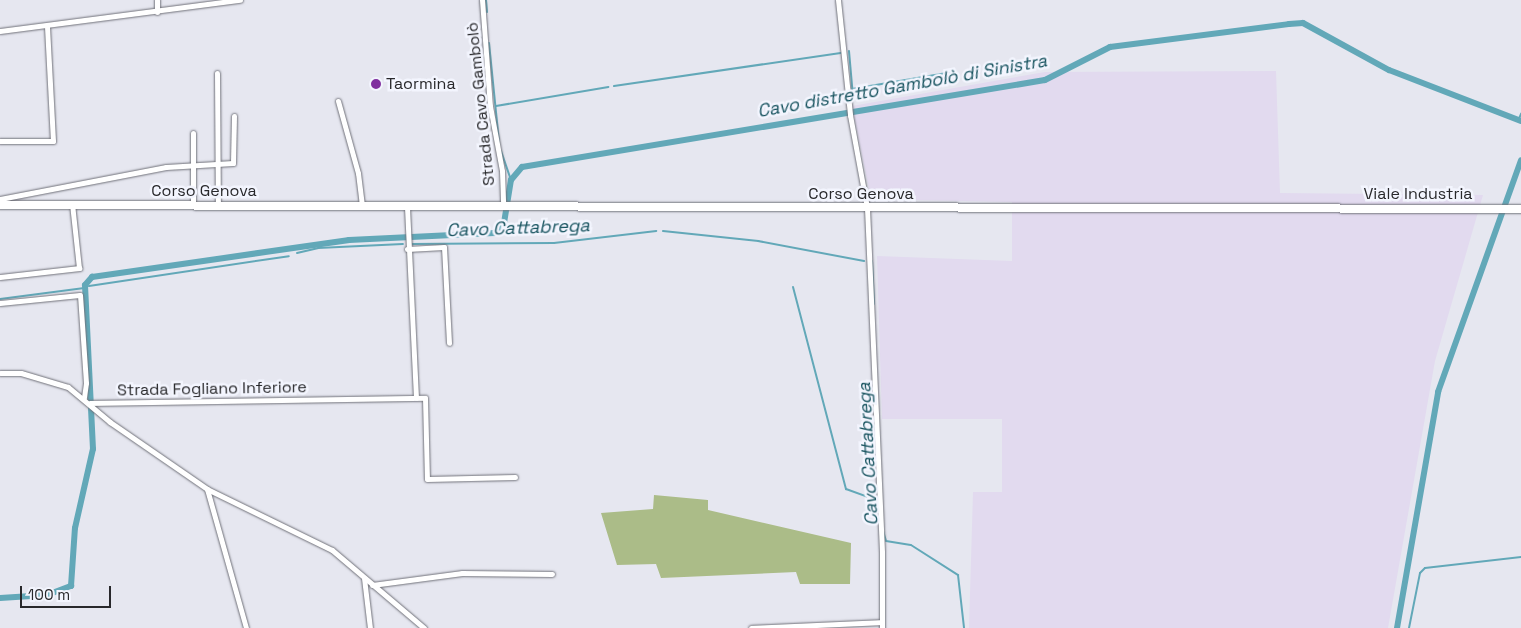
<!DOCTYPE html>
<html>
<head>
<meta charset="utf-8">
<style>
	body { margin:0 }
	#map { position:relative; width:1521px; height:628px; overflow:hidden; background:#e6e7f0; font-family:"Space Grotesk",sans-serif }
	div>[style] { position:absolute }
	.industrial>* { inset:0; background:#e2daef }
	.forest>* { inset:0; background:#abbc88 }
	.stream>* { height:2px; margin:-1px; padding:0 1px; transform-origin:1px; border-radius:1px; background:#62a8b8 }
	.canal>* { height:6px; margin:-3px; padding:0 3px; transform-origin:3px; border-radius:3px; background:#62a8b8 }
	.roads { filter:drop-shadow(0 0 1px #707179) drop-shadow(0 0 1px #707179) }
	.minor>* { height:5px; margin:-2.5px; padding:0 2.5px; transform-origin:2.5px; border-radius:2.5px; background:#fff }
	.secondary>* { height:8px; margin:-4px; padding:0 4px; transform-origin:4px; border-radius:4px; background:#fff }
	.dots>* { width:14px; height:14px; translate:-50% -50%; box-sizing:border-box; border:2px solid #f3f5fe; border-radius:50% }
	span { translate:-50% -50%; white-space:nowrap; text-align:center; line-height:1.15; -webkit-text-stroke:5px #f3f5fe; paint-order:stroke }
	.poi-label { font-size:16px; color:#28282b }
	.left { translate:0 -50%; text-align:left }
	.street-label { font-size:16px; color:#28282b }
	.water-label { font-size:18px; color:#16525e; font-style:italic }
	.scale { position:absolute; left:20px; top:586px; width:91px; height:22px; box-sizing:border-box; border:2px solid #28282b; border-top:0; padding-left:6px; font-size:15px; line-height:18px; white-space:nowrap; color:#28282b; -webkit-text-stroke:4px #f3f5fe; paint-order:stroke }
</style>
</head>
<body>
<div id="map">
	<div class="industrial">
		<div style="clip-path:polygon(1276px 71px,1280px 193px,1483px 195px,1435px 361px,1388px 628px,969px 628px,973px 492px,1002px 492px,1002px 419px,882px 419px,877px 256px,1012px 261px,1012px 202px,871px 199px,852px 106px,1045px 72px)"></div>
	</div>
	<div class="forest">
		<div style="clip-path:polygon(654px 495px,708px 500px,708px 510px,851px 543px,850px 584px,800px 584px,796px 572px,661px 578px,656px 564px,617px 565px,601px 513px,653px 509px)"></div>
	</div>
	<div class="stream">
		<div style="left:486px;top:0;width:12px;rotate:85deg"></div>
		<div style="left:489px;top:43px;width:100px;rotate:84.2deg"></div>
		<div style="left:849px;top:51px;width:38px;rotate:85deg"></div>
		<div style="left:852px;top:89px;width:102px;rotate:-9.6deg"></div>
		<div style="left:614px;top:86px;width:229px;rotate:-8.3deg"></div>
		<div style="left:496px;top:106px;width:114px;rotate:-9.6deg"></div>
		<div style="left:1518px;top:121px;width:8px;rotate:-67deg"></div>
		<div style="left:501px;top:151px;width:31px;rotate:71deg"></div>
		<div style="left:663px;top:231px;width:96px;rotate:6deg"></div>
		<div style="left:758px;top:241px;width:108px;rotate:10.7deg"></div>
		<div style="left:411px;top:244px;width:143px;rotate:-0.4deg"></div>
		<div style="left:554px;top:243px;width:103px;rotate:-6.7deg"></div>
		<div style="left:297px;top:253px;width:22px;rotate:-13deg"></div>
		<div style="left:318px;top:248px;width:85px;rotate:-2.7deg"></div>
		<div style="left:872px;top:261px;width:43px;rotate:87.3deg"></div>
		<div style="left:89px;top:286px;width:202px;rotate:-8.5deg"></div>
		<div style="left:793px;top:287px;width:209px;rotate:75.3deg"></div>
		<div style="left:846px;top:489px;width:29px;rotate:20deg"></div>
		<div style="left:0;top:299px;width:85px;rotate:-7.5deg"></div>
		<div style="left:883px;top:531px;width:10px;rotate:73deg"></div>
		<div style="left:886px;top:541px;width:25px;rotate:9deg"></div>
		<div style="left:911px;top:545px;width:56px;rotate:32.6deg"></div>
		<div style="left:958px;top:575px;width:53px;rotate:83.5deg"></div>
		<div style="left:1409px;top:628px;width:56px;rotate:-78.7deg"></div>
		<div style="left:1420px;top:573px;width:7px;rotate:-45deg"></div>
		<div style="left:1425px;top:568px;width:97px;rotate:-6.5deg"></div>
	</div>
	<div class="canal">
		<div style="left:0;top:598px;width:47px;rotate:-3.7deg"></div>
		<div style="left:47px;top:595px;width:26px;rotate:-21deg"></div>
		<div style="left:71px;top:586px;width:58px;rotate:-86.1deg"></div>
		<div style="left:75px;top:528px;width:81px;rotate:-77.2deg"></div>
		<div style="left:93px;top:449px;width:164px;rotate:-92.8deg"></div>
		<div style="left:85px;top:285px;width:11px;rotate:-49deg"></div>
		<div style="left:92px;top:277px;width:260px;rotate:-8.2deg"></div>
		<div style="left:349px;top:240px;width:145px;rotate:-2.8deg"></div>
		<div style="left:494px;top:233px;width:14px;rotate:-45deg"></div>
		<div style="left:504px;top:223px;width:44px;rotate:-80.8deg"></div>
		<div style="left:511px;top:180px;width:17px;rotate:-50deg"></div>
		<div style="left:522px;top:167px;width:530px;rotate:-9.44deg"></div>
		<div style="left:1045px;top:80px;width:73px;rotate:-26.9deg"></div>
		<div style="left:1110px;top:47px;width:180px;rotate:-7.3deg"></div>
		<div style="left:1289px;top:24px;width:14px;rotate:-4deg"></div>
		<div style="left:1303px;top:23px;width:98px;rotate:28.7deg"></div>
		<div style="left:1389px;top:70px;width:142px;rotate:21.1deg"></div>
		<div style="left:1397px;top:628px;width:240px;rotate:-80.1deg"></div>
		<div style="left:1438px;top:392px;width:246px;rotate:-70.3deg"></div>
	</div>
	<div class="roads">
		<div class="minor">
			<div style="left:482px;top:0;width:106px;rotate:85.7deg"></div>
			<div style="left:490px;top:106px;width:66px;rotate:79.5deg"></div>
			<div style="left:502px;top:171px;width:35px;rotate:88deg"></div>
			<div style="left:838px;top:0;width:116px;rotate:84deg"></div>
			<div style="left:850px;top:115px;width:95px;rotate:79.6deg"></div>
			<div style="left:867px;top:208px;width:344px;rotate:87.5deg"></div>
			<div style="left:882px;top:552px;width:76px;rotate:90deg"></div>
			<div style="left:157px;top:12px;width:12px;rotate:-90deg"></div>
			<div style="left:0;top:31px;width:242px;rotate:-7.4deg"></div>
			<div style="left:217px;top:73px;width:132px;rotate:89.6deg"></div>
			<div style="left:338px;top:101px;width:75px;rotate:74.5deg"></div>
			<div style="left:358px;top:173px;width:33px;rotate:83deg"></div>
			<div style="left:193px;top:133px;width:72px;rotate:90deg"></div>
			<div style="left:0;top:141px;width:53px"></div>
			<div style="left:53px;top:141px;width:114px;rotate:-93deg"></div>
			<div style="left:0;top:199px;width:169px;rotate:-10.9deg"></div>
			<div style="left:166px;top:167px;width:67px;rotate:-3.4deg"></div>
			<div style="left:233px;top:163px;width:47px;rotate:-88.8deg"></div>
			<div style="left:407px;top:207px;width:191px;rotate:87.3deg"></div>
			<div style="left:407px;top:249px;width:37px;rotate:-3deg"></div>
			<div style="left:444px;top:247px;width:96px;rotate:87deg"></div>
			<div style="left:0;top:277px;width:80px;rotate:-6.5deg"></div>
			<div style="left:79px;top:268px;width:64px;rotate:-96.2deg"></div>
			<div style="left:0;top:303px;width:80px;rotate:-5.7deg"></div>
			<div style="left:80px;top:295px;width:88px;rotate:86.1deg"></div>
			<div style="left:86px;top:383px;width:15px;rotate:98deg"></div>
			<div style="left:0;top:373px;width:21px"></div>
			<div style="left:21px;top:373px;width:49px;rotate:16.6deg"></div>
			<div style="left:68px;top:387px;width:55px;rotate:39.8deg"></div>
			<div style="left:110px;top:422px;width:118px;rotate:34.6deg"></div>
			<div style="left:207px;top:489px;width:139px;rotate:26deg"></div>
			<div style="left:332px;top:550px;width:121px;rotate:40.3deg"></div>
			<div style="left:90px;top:403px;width:335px;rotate:-0.9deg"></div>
			<div style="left:425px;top:398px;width:81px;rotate:88.6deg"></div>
			<div style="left:427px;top:479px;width:88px;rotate:-1.3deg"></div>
			<div style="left:207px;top:489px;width:144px;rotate:74.3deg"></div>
			<div style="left:364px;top:578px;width:50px;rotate:83.2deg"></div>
			<div style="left:372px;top:585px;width:91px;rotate:-7.6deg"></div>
			<div style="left:462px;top:573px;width:90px;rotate:0.6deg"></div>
			<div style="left:751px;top:628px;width:131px;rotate:-2.6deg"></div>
		</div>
		<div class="secondary">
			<div style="left:0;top:205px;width:1521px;rotate:0.15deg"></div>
		</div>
	</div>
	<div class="dots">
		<div style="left:376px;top:84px;background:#802f9f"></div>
	</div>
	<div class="poi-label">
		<span class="left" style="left:386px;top:84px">Taormina</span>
	</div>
	<div class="street-label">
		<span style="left:481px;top:104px;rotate:-96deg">Strada Cavo Gambolò</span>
		<span style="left:204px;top:191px">Corso Genova</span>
		<span style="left:861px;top:194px">Corso Genova</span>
		<span style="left:1418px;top:194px">Viale Industria</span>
		<span style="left:212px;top:389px;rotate:-1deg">Strada Fogliano Inferiore</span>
	</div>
	<div class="water-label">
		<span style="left:902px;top:86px;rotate:-10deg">Cavo distretto Gambolò di Sinistra</span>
		<span style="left:518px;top:228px;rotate:-2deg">Cavo Cattabrega</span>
		<span style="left:868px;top:454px;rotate:-93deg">Cavo Cattabrega</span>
	</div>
	<div class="scale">100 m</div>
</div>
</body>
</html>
